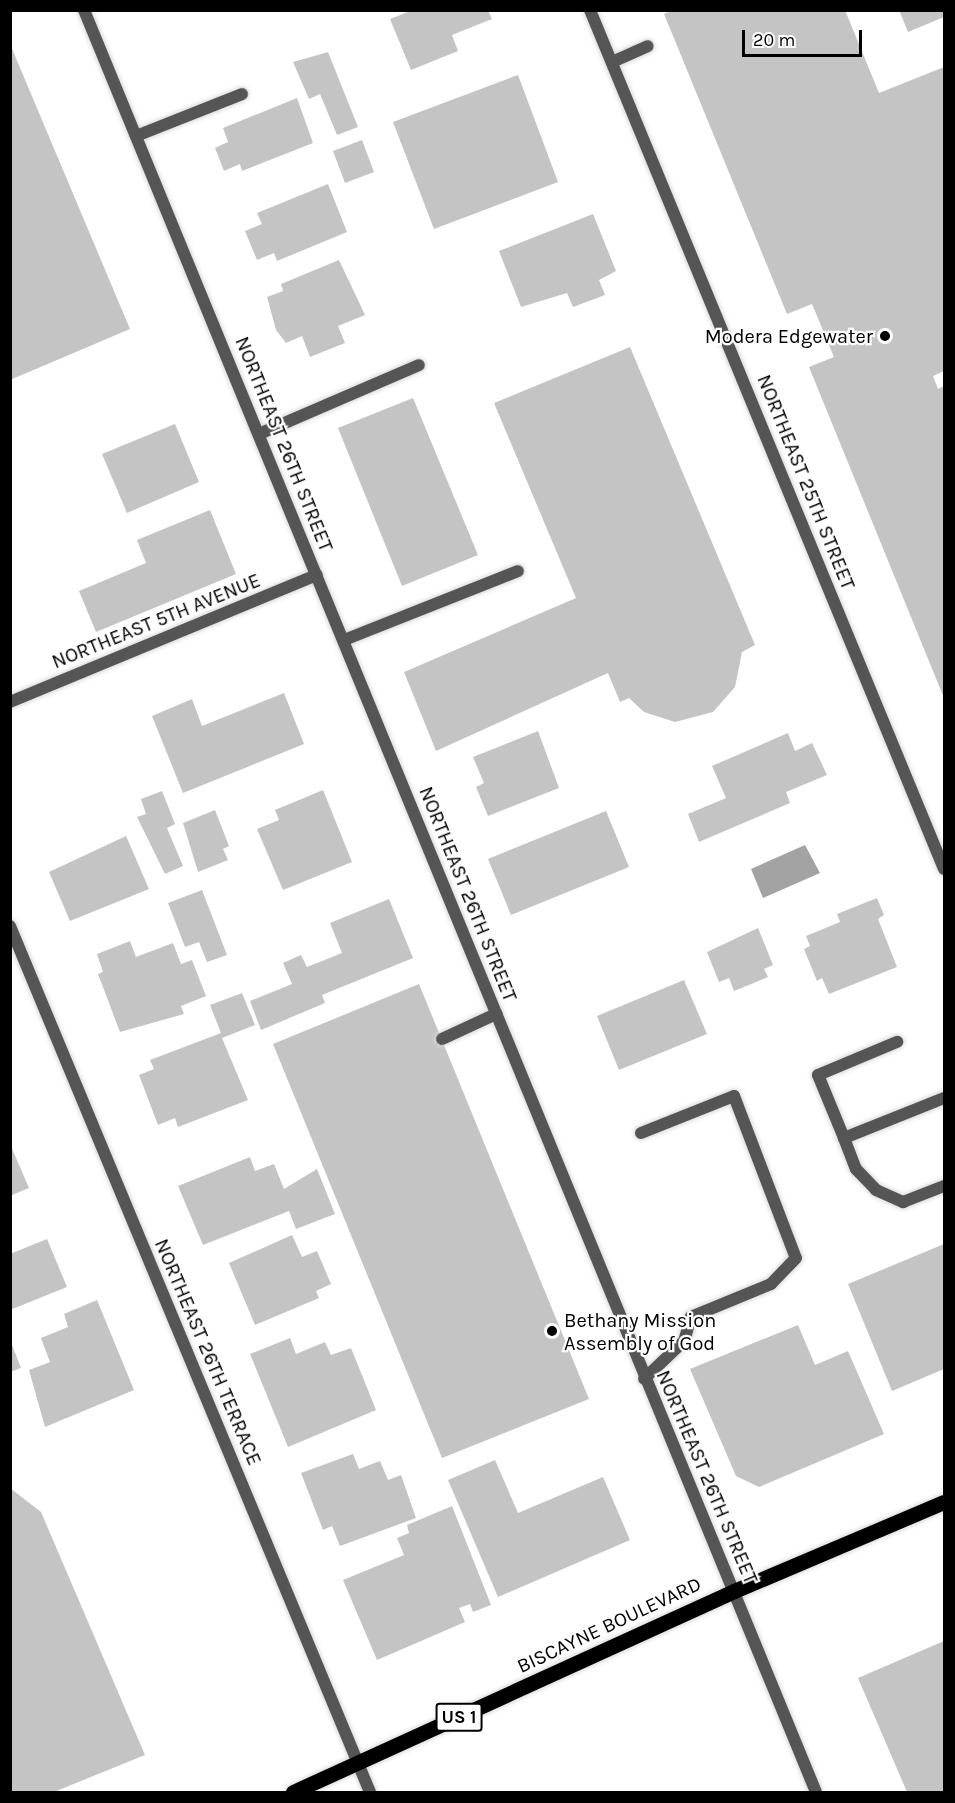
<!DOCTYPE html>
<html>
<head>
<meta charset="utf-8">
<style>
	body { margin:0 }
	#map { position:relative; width:955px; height:1803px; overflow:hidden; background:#fff; font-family:Karla,sans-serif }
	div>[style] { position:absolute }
	.water>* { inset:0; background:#a3a3a3 }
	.building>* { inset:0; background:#c4c4c4 }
	.roads { filter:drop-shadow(0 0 2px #dbdbdb) drop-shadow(0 0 2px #dbdbdb) }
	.lane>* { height:12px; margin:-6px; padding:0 6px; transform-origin:6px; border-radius:6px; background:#555 }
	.street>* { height:12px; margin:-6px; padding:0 6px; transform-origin:6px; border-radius:6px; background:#555 }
	.primary>* { height:15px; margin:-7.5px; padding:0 7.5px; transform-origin:7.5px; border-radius:7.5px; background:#000 }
	.dots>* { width:16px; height:16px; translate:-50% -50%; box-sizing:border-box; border:3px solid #fff; border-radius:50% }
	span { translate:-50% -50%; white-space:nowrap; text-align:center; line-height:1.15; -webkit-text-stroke:4.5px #fff; paint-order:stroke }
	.shield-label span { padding:2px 4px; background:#fff; border:2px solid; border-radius:4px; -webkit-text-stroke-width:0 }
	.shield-label { font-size:18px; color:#000; font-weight:700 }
	.poi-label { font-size:20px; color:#000 }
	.right { translate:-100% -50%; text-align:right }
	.left { translate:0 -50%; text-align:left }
	.street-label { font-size:20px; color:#000 }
	.frame { position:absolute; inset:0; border:12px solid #000; pointer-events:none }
	.scale { position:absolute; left:742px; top:30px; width:120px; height:27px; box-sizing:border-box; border:3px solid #000; border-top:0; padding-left:8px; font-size:18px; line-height:21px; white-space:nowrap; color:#000; -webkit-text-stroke:4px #fff; paint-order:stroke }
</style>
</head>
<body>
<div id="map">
	<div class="water">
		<div style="clip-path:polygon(805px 845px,820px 873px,763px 898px,751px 869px)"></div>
	</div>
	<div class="building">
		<div style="clip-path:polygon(413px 10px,488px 10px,492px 19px,452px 35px,458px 51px,411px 70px,390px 19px)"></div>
		<div style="clip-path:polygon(674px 10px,845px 10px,879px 93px,944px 67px,944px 371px,933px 376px,938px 389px,944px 386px,944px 698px,809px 367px,834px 357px,812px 304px,787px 314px,664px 14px)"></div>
		<div style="clip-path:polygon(899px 10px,944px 10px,944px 17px,908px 32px)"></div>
		<div style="clip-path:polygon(10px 44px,130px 329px,10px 380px)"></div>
		<div style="clip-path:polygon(328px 52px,358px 127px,337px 135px,320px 94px,309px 99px,293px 62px)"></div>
		<div style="clip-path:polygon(518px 75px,558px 182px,434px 229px,393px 122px)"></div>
		<div style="clip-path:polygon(297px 98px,313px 143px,242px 171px,240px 164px,224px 171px,215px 148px,228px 142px,223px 128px)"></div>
		<div style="clip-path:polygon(362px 140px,374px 172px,345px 183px,333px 151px)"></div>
		<div style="clip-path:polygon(328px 184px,347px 232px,277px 261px,274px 253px,257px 260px,245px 231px,262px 224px,257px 213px)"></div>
		<div style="clip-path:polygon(593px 214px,616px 271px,599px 280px,605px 295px,573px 307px,567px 293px,521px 307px,499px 251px)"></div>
		<div style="clip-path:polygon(339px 260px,365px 315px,338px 326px,345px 343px,310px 357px,302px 336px,286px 343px,276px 330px,267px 297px,283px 291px,281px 284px)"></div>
		<div style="clip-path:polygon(630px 347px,755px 645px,742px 652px,735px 687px,713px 712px,675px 722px,644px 712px,629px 698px,620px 702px,608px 673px,436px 751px,404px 672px,576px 598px,494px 403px)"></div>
		<div style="clip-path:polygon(413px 398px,478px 555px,402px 586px,338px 428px)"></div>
		<div style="clip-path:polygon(175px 424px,199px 482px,127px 513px,102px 454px)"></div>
		<div style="clip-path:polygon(210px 510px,236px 574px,96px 632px,79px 591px,146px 563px,137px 540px)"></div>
		<div style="clip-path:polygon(284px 693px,304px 744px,183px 793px,152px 716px,192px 699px,202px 726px)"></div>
		<div style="clip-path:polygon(538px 731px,559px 788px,488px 816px,476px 787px,484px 783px,473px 757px)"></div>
		<div style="clip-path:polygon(788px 733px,795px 751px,812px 743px,827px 775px,786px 792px,790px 803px,699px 842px,688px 814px,726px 798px,712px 766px)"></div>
		<div style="clip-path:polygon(323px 790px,352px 862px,283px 890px,257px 829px,279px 820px,275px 810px)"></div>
		<div style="clip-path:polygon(162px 791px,175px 824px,167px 828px,183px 866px,165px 874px,137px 817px,146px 814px,141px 799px)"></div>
		<div style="clip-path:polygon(215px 810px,229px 846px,223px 849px,228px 860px,198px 872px,183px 823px)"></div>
		<div style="clip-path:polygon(606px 811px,629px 867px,511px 915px,488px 859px)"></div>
		<div style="clip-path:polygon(126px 836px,149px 889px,70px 921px,49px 872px)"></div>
		<div style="clip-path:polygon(202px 890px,227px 955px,207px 962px,199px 942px,185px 947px,168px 903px)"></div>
		<div style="clip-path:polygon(877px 898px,884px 915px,878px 919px,897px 967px,829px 994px,822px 978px,817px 981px,804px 949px,810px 946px,806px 936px,840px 922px,837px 914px)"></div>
		<div style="clip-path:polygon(389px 899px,413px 958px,322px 995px,325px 1003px,261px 1030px,250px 1001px,292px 984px,283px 963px,301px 955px,307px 967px,342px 953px,330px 923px)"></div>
		<div style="clip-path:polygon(758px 928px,773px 965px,764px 969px,768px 977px,734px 991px,729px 978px,719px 982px,707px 952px)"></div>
		<div style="clip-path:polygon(130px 941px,136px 957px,173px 943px,181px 964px,192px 960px,206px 996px,181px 1006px,184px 1014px,120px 1032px,98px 974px,103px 972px,97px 954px)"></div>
		<div style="clip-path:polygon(684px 980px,707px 1034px,619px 1070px,597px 1016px)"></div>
		<div style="clip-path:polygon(419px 984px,589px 1399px,442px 1458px,273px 1044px)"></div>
		<div style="clip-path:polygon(242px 993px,255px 1025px,222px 1038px,248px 1100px,178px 1127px,175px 1118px,158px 1125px,139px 1075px,154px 1069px,150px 1060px,221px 1033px,210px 1005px)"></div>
		<div style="clip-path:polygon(10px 1144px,29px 1188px,10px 1196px)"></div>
		<div style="clip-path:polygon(250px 1157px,255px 1171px,274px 1164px,284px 1189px,317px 1169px,335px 1214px,296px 1229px,289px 1211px,203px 1245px,178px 1186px)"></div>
		<div style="clip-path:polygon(292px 1235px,302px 1257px,317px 1251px,331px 1284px,316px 1291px,319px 1298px,255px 1325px,229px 1263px)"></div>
		<div style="clip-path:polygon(47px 1239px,67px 1287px,10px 1310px,10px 1254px)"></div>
		<div style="clip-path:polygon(944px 1244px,944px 1369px,892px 1391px,848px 1284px)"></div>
		<div style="clip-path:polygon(97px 1300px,134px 1390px,45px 1427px,29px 1370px,50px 1362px,41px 1338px,68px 1327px,64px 1314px)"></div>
		<div style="clip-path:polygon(798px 1325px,815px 1365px,848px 1351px,884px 1434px,759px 1487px,736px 1476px,690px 1369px)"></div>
		<div style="clip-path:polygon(290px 1338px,296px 1354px,325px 1342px,331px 1355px,351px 1348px,376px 1410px,288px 1447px,250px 1354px)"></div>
		<div style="clip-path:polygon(10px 1340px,21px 1368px,10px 1372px)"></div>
		<div style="clip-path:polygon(353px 1454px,359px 1469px,380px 1461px,388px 1480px,401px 1475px,416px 1518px,340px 1546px,332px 1526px,323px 1530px,301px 1473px)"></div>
		<div style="clip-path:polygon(495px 1460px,518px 1513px,603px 1477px,630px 1540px,498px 1597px,448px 1480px)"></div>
		<div style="clip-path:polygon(10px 1488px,41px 1512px,145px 1755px,54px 1792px,10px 1792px)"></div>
		<div style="clip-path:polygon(452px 1506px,491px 1605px,473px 1612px,470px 1604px,459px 1608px,465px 1622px,377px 1660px,343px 1580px,404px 1555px,397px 1538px,409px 1533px,407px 1525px)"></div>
		<div style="clip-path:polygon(944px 1641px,944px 1792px,907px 1792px,858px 1678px)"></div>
	</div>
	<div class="roads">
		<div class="lane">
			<div style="left:612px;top:62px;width:39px;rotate:-24deg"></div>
			<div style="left:136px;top:136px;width:114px;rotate:-21.6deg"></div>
			<div style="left:259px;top:434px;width:174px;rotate:-23.3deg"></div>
			<div style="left:344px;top:640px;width:187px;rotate:-21.6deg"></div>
			<div style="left:442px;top:1039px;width:60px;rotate:-24.8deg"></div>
			<div style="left:944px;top:1098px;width:108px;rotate:158.2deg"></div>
			<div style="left:844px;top:1138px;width:33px;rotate:69deg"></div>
			<div style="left:856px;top:1169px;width:29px;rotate:46deg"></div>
			<div style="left:876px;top:1190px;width:30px;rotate:24deg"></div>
			<div style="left:903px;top:1202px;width:44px;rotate:-21.3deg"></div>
			<div style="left:641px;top:1133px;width:100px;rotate:-21.7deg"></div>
			<div style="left:734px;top:1096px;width:173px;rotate:69.1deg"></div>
			<div style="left:796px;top:1258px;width:36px;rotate:134deg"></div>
			<div style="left:771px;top:1284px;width:87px;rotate:157.6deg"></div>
			<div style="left:691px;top:1317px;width:25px;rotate:106deg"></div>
			<div style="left:684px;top:1341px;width:55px;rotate:136.5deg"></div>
			<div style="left:844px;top:1138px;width:68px;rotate:-112.4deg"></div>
			<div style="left:818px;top:1075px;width:86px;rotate:-22.7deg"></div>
		</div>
		<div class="street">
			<div style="left:84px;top:10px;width:1926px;rotate:67.67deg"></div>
			<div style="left:590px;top:10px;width:929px;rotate:67.6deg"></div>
			<div style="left:10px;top:702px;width:332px;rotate:-22.5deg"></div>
			<div style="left:10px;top:926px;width:938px;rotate:67.43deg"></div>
		</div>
		<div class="primary">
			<div style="left:293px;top:1792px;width:485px;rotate:-24.5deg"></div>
			<div style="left:734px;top:1591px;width:228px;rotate:-23deg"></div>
		</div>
	</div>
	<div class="dots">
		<div style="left:885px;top:336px;background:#000"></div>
		<div style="left:552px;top:1331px;background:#000"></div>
	</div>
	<div class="shield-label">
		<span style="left:459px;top:1717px">US 1</span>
	</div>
	<div class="poi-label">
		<span class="right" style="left:873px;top:336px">Modera Edgewater</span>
		<span class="left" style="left:564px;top:1332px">Bethany Mission<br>Assembly of God</span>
	</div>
	<div class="street-label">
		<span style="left:284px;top:444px;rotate:68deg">NORTHEAST 26TH STREET</span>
		<span style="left:806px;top:482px;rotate:68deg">NORTHEAST 25TH STREET</span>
		<span style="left:156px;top:621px;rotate:-22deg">NORTHEAST 5TH AVENUE</span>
		<span style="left:468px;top:894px;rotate:68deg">NORTHEAST 26TH STREET</span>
		<span style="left:208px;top:1352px;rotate:67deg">NORTHEAST 26TH TERRACE</span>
		<span style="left:707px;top:1477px;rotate:67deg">NORTHEAST 26TH STREET</span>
		<span style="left:609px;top:1625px;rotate:-25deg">BISCAYNE BOULEVARD</span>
	</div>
	<div class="frame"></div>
	<div class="scale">20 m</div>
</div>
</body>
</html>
